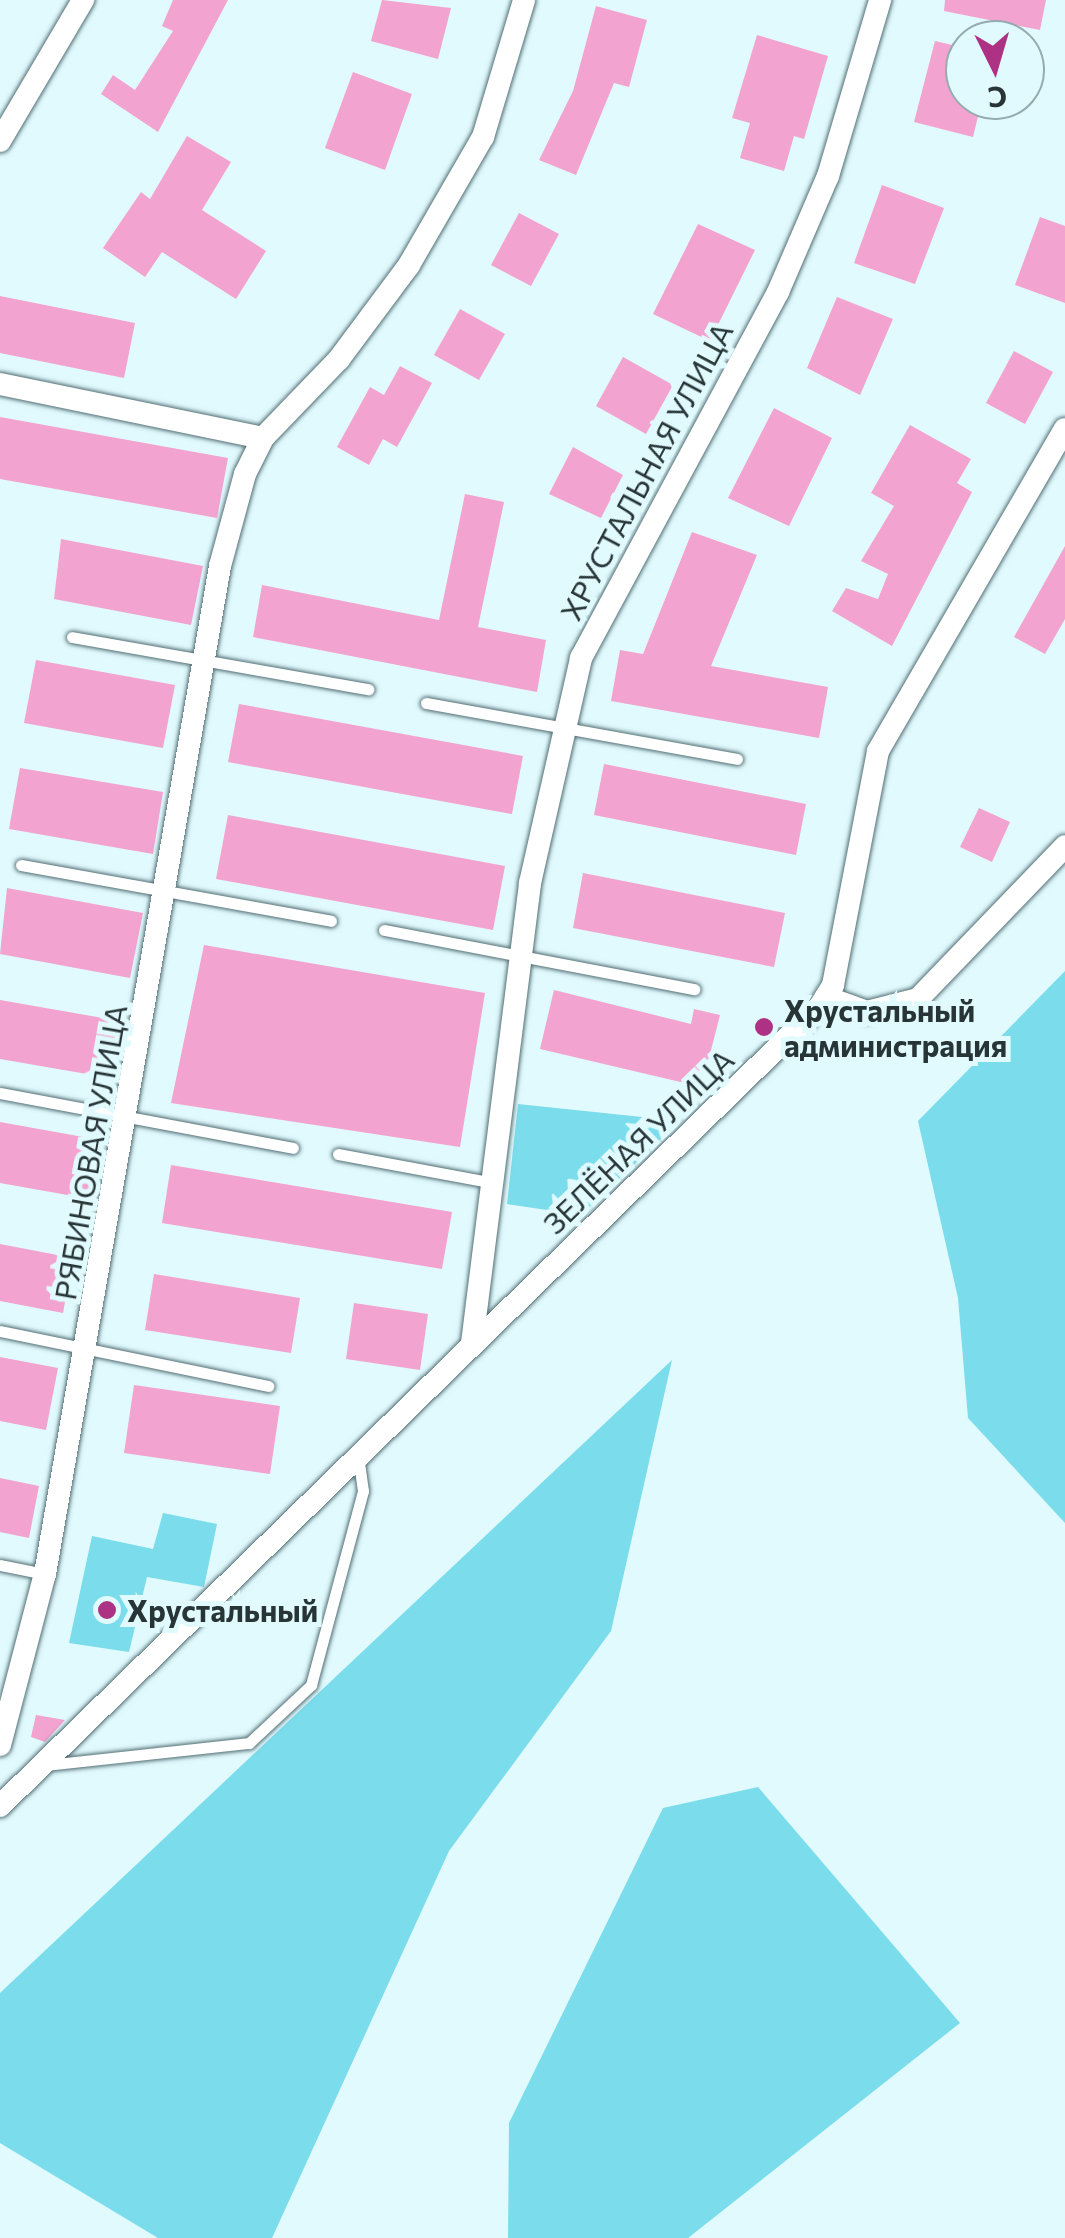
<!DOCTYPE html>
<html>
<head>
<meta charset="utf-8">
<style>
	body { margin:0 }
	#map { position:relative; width:1065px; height:2238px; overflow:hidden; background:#e0fafe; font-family:Commissioner,sans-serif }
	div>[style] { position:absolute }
	.green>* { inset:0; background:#7bdcec }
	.building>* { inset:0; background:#f3a3d0 }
	.roads { filter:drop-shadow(0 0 2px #526e73) drop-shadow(0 0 2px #526e73) }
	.service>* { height:11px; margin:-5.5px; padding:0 5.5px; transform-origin:5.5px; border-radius:5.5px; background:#fff }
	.minor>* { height:22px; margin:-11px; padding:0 11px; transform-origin:11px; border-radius:11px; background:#fff }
	.dots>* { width:28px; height:28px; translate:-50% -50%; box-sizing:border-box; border:5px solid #e0fafe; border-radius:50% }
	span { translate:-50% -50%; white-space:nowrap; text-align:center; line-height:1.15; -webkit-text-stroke:10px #e0fafe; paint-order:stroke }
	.street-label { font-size:30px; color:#283537 }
	.poi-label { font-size:30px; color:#283537; font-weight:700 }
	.left { translate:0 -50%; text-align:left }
	.north { position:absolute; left:945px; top:20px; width:100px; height:100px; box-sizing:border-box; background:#e0fafe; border:2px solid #96abae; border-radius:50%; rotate:175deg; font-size:28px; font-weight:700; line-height:40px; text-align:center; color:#283537 }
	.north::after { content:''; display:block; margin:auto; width:35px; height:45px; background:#ae3283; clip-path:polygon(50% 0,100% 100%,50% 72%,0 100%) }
</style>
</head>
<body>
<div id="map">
	<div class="green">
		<div style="clip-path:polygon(1065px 971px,1065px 1523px,968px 1418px,958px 1298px,918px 1121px)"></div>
		<div style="clip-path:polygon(518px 1104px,680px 1121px,581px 1215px,507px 1204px)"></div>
		<div style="clip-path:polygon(672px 1360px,611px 1631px,449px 1851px,272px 2238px,158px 2238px,0 2143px,0 1993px)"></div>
		<div style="clip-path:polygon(163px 1513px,217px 1524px,204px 1587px,147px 1577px,129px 1652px,69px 1643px,92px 1536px,153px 1549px)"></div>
		<div style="clip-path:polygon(758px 1787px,960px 2023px,688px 2238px,508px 2238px,509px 2123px,663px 1808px)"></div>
	</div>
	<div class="building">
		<div style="clip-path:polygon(173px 0,228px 0,158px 132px,101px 94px,113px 75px,135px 90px,173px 31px,162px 26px)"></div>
		<div style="clip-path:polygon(382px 0,451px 8px,438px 59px,371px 41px)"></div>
		<div style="clip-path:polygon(945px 0,1046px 0,1040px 30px,944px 11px)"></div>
		<div style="clip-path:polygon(596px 6px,647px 20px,629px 87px,614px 83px,576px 175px,539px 160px,573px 91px)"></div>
		<div style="clip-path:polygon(757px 35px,828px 56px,804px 139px,794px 136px,784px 171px,740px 158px,750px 123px,732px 118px)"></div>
		<div style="clip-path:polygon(935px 41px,965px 48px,965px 100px,982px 100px,973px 137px,914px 122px)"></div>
		<div style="clip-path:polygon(353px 72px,412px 94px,385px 170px,325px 148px)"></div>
		<div style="clip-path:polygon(187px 136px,231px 162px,202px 210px,266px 251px,236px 299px,162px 252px,145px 277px,103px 248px,141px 192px,150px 199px)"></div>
		<div style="clip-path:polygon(882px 185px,944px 208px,915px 284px,854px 263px)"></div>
		<div style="clip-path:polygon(519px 213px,559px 234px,531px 286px,491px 265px)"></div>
		<div style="clip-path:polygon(1040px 217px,1065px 226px,1065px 303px,1015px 285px)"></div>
		<div style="clip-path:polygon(698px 224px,755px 250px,710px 341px,653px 314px)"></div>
		<div style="clip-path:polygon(0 296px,135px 323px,124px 378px,0 353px)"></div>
		<div style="clip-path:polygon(837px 297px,893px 319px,860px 395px,807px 368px)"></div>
		<div style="clip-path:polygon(460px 309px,505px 334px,479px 380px,434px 355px)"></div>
		<div style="clip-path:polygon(1014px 351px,1053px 372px,1025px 424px,986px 403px)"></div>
		<div style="clip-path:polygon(623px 357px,673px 385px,646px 434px,596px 406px)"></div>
		<div style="clip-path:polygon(400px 366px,432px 383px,397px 447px,383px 439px,369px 465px,337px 447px,370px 387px,384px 395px)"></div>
		<div style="clip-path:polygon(774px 408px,832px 438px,789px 526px,728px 498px)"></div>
		<div style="clip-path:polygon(0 417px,228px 458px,217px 518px,0 479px)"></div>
		<div style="clip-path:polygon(910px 425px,971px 459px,957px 483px,972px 492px,892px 646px,832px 611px,846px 588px,878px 599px,888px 574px,861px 561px,894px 506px,871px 493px)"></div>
		<div style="clip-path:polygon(573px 447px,623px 475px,601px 518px,549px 494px)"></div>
		<div style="clip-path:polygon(465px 494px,504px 502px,478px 627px,546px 640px,537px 692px,253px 637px,262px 585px,439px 620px)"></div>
		<div style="clip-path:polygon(692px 532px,757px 555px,711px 666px,828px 687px,819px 738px,611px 701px,620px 650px,643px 654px)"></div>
		<div style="clip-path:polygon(61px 539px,203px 566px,191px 625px,54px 599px)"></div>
		<div style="clip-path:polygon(1065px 546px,1065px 619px,1045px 654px,1014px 637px)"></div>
		<div style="clip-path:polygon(36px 660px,175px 685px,163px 748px,24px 723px)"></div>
		<div style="clip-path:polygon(239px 704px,523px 756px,512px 814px,228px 762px)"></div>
		<div style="clip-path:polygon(604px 764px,806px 804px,796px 855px,594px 815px)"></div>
		<div style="clip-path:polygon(20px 768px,163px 792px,153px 854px,9px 829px)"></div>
		<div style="clip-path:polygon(979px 808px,1010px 822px,992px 862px,960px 847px)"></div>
		<div style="clip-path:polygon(228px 815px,505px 866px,493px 930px,216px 879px)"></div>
		<div style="clip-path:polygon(583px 873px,785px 913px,774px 967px,573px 928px)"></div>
		<div style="clip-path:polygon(7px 888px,143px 913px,130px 978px,0 954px)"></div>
		<div style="clip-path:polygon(204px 945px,485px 993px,460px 1147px,171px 1103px)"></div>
		<div style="clip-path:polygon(554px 990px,691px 1024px,694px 1009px,720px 1015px,709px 1058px,689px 1084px,540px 1049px)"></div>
		<div style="clip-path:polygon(0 1000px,120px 1021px,110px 1078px,0 1059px)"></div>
		<div style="clip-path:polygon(0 1122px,100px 1140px,90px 1199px,0 1183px)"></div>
		<div style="clip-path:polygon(171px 1165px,452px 1212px,442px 1269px,162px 1223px)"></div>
		<div style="clip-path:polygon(0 1244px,73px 1258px,63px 1313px,0 1301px)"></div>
		<div style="clip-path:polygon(154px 1274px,300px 1298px,291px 1353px,145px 1330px)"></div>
		<div style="clip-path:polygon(354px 1303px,428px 1314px,420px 1370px,346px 1359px)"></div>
		<div style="clip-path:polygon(0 1357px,58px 1368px,46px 1430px,0 1421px)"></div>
		<div style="clip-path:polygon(134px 1385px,280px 1406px,270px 1474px,124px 1453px)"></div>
		<div style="clip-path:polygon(0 1478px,39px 1486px,29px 1538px,0 1532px)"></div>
		<div style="clip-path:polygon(36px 1715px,65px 1720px,45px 1742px,31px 1737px)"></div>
	</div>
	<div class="roads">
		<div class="service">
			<div style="left:72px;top:637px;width:301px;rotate:10deg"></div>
			<div style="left:426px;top:703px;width:316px;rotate:10.2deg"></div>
			<div style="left:21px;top:865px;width:315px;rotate:10.2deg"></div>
			<div style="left:384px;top:930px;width:316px;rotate:10.8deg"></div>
			<div style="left:0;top:1093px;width:298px;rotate:10.6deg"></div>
			<div style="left:338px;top:1154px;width:154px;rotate:10.5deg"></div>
			<div style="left:0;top:1331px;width:274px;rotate:11.6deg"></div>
			<div style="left:0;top:1565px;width:46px;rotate:11.3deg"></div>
			<div style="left:46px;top:1765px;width:204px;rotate:-6.2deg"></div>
			<div style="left:249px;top:1743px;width:85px;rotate:-43.1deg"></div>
			<div style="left:311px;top:1685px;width:201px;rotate:-75deg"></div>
			<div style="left:363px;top:1491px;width:35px;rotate:-98deg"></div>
		</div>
		<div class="minor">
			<div style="left:0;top:141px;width:164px;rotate:-59.5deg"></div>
			<div style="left:0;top:384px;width:268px;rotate:11.6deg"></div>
			<div style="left:826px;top:997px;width:44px;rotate:20.1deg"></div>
			<div style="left:867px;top:1012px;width:53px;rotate:-14.3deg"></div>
			<div style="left:918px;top:999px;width:212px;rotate:-46.1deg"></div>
			<div style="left:472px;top:1343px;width:464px;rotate:-82.8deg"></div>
			<div style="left:530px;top:883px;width:231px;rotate:-77.2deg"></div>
			<div style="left:581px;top:658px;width:416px;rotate:-61.7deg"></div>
			<div style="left:778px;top:292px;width:126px;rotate:-66.7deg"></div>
			<div style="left:828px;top:176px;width:184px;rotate:-73.5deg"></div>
			<div style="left:0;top:1745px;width:177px;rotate:-75.3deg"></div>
			<div style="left:45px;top:1574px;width:1023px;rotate:-80.15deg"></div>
			<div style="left:220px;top:566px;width:95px;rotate:-74.8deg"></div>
			<div style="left:245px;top:474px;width:40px;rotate:-63.4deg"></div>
			<div style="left:263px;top:438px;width:110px;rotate:-46.1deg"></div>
			<div style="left:339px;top:359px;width:117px;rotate:-53.3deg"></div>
			<div style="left:409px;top:265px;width:148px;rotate:-60deg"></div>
			<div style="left:483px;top:137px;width:143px;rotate:-73.3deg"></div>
			<div style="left:0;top:1806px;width:1146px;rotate:-44.29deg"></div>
			<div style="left:820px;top:1006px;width:25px;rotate:-58deg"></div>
			<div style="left:833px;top:985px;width:238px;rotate:-79.1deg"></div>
			<div style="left:878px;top:751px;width:372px;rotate:-59.9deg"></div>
		</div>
	</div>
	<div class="dots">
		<div style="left:764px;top:1027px;background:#ae3283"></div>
		<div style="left:107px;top:1610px;background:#ae3283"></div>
	</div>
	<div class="street-label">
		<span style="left:646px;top:471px;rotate:-62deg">ХРУСТАЛЬНАЯ УЛИЦА</span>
		<span style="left:638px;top:1141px;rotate:-44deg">ЗЕЛЁНАЯ УЛИЦА</span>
		<span style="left:90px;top:1152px;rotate:-80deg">РЯБИНОВАЯ УЛИЦА</span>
	</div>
	<div class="poi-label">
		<span class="left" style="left:784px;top:1027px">Хрустальный<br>администрация</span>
		<span class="left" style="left:127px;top:1610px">Хрустальный</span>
	</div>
	<div class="north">С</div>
</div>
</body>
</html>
